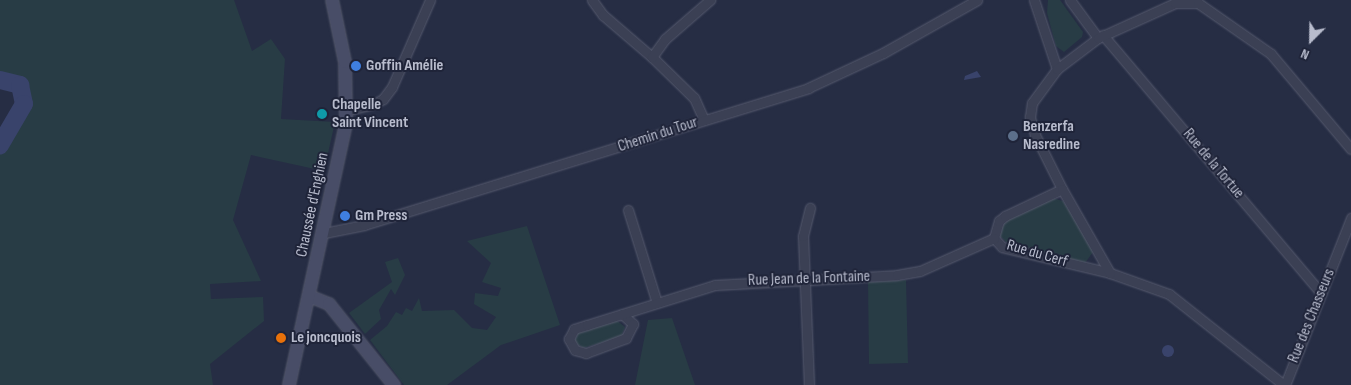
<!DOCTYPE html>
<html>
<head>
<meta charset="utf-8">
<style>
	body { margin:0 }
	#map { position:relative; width:1351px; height:385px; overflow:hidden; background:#262d44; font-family:"Sofia Sans Condensed",sans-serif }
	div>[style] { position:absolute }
	.green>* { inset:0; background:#283c45 }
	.water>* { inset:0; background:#39436b }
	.round { border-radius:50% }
	.river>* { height:18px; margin:-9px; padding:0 9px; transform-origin:9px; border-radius:9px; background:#39436b }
	.roads { filter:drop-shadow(0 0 1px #565a6e) drop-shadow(0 0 1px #565a6e) }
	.minor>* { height:9px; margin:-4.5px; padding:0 4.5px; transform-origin:4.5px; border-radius:4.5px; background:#3b4054 }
	.secondary>* { height:12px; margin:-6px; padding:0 6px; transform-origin:6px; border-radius:6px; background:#484d67 }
	.dots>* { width:14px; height:14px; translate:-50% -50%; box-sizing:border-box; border:2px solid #1f2439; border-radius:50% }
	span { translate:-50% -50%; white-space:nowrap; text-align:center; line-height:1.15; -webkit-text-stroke:4px #1f2439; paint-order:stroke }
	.poi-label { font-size:16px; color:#b8bccd; font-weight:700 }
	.left { translate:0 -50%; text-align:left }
	.street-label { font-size:16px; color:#b8bccd }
	.north { position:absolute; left:1286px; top:15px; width:50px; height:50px; -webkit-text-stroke:4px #1f2439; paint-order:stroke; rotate:203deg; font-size:14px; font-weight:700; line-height:20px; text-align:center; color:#b8bccd }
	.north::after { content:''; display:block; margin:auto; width:18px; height:22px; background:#b8bccd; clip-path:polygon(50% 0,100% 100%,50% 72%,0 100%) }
</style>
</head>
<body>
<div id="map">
	<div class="green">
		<div style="clip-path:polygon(0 0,234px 0,252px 51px,271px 39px,285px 59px,281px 119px,335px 122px,324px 171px,251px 155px,233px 220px,261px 281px,210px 284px,211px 299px,263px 297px,264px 321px,210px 364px,213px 385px,0 385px,0 145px,24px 104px,20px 85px,0 80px)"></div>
		<div style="clip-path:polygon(1048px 0,1060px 0,1083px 32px,1082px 37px,1064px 52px,1056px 46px,1047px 13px)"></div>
		<div style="clip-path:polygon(1052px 198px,1063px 201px,1091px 245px,1093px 252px,1085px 263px,1008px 244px,1000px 236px,1003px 222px)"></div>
		<div style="clip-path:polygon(527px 226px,560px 325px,501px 345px,447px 385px,404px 385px,370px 340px,387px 326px,396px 312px,402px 315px,406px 308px,412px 311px,419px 298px,422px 311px,454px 310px,472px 328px,487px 330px,496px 317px,474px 304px,475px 293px,498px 296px,501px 288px,482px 282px,491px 263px,467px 241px)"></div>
		<div style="clip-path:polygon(398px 258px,405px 275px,395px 295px,391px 289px,379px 310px,381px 319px,365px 334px,349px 313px,392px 282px,385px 262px)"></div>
		<div style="clip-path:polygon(906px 280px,908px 363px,869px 364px,868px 282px)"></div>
		<div style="clip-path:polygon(672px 318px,695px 385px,635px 385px,648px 320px)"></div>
		<div style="clip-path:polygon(616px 320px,625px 327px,621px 337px,583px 348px,574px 342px,579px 331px)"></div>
	</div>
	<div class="water">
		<div style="clip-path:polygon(977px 71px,981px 77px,964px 80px,965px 76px)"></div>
		<div class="round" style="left:1162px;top:345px;width:12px;height:12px"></div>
	</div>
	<div class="river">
		<div style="left:0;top:80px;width:21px;rotate:14deg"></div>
		<div style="left:20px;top:85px;width:19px;rotate:78deg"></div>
		<div style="left:24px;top:104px;width:48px;rotate:120.3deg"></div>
	</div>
	<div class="roads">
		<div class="minor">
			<div style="left:592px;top:0;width:19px;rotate:54deg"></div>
			<div style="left:603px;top:15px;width:65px;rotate:40.6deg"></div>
			<div style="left:1034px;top:0;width:73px;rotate:71.6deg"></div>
			<div style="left:1070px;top:0;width:47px;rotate:53.6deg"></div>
			<div style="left:1103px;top:35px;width:338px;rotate:49.8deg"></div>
			<div style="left:348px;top:110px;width:27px;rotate:-13deg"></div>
			<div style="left:374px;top:104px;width:10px;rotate:-29deg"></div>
			<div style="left:383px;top:99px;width:15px;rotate:-53deg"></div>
			<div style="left:392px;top:87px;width:95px;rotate:-66.4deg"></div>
			<div style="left:704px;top:120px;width:24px;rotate:-114deg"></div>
			<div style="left:694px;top:98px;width:59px;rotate:-135.7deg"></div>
			<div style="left:652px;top:57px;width:22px;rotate:-54deg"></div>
			<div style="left:665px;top:39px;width:60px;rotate:-40.9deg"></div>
			<div style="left:1062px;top:189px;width:60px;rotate:-116.6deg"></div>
			<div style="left:1035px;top:135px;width:19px;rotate:-106deg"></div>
			<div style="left:1030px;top:117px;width:14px;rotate:-82deg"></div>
			<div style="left:1032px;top:103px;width:42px;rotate:-53.7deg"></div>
			<div style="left:1057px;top:69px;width:51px;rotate:-37.1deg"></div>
			<div style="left:1098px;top:38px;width:85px;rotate:-24.4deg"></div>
			<div style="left:1175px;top:3px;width:23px"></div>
			<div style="left:1198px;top:3px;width:89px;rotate:34.9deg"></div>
			<div style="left:1271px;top:54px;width:124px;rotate:49.9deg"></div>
			<div style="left:628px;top:210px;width:97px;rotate:72.7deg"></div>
			<div style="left:324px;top:233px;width:41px;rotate:-11.3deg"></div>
			<div style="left:364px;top:225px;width:465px;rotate:-17.1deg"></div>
			<div style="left:808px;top:88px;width:83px;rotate:-25deg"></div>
			<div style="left:883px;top:53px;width:108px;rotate:-29.4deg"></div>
			<div style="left:994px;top:238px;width:12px;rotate:48deg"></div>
			<div style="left:1002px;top:247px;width:111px;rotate:13.5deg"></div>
			<div style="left:1110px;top:273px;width:63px;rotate:19.6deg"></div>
			<div style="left:1169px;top:294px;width:147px;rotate:38.4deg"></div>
			<div style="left:994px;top:238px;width:18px;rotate:-74deg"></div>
			<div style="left:999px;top:221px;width:8px;rotate:-40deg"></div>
			<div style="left:1005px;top:216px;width:63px;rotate:-25.3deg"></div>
			<div style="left:1062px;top:189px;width:97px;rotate:60.3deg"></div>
			<div style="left:622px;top:314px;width:15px;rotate:42deg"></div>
			<div style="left:633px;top:324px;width:16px;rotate:117deg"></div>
			<div style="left:626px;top:338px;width:43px;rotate:159.4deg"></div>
			<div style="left:586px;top:353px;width:11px;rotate:-165deg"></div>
			<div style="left:575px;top:350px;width:13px;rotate:-119deg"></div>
			<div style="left:569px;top:339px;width:11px;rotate:-63deg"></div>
			<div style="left:574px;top:329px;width:14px;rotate:-17deg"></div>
			<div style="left:587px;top:325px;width:134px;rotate:-17.4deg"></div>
			<div style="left:715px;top:285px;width:182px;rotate:-3.1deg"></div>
			<div style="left:897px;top:275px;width:23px;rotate:-10deg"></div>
			<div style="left:920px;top:271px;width:81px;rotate:-24deg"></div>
			<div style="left:809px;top:385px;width:149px;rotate:-92.3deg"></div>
			<div style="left:803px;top:236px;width:29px;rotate:-76deg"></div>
			<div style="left:1285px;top:385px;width:180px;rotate:-68.4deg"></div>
		</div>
		<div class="secondary">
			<div style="left:309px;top:296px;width:22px;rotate:22deg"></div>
			<div style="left:329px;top:304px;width:104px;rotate:51.3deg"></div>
			<div style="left:289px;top:385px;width:268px;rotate:-77.7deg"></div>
			<div style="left:346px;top:123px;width:61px;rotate:-90.9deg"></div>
			<div style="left:345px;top:62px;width:63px;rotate:-101.8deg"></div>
		</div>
	</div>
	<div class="dots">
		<div style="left:356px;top:66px;background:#3f7fe0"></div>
		<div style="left:322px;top:114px;background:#0f9aa8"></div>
		<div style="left:1013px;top:136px;background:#5c6f8a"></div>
		<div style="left:345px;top:216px;background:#3f7fe0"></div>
		<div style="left:281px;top:338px;background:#e8710a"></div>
	</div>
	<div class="poi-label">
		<span class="left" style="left:366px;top:66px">Goffin Amélie</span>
		<span class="left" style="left:332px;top:114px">Chapelle<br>Saint Vincent</span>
		<span class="left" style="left:1023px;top:136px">Benzerfa<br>Nasredine</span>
		<span class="left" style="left:355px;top:216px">Gm Press</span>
		<span class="left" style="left:291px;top:338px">Le joncquois</span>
	</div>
	<div class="street-label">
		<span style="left:658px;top:135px;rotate:-18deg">Chemin du Tour</span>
		<span style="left:1213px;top:164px;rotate:50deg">Rue de la Tortue</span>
		<span style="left:313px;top:205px;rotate:-78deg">Chaussée d'Enghien</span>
		<span style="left:1037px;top:254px;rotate:16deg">Rue du Cerf</span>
		<span style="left:809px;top:279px;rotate:-2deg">Rue Jean de la Fontaine</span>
		<span style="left:1312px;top:316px;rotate:-68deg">Rue des Chasseurs</span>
	</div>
	<div class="north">N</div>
</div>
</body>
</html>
